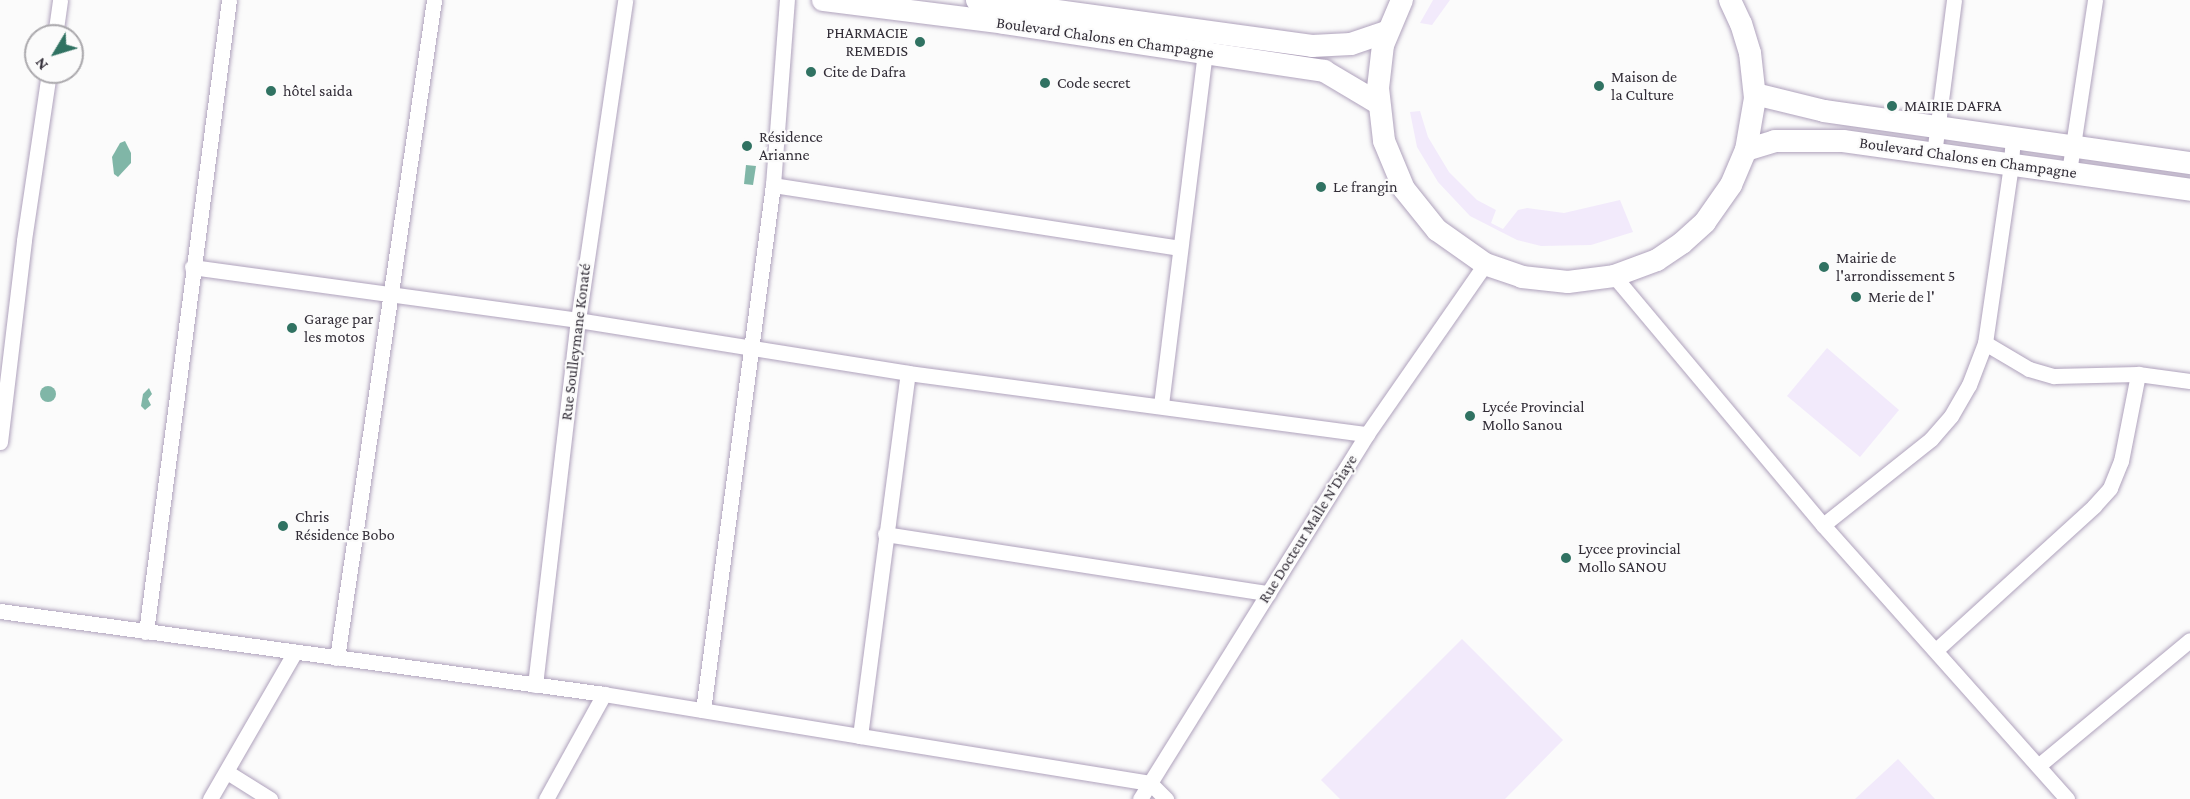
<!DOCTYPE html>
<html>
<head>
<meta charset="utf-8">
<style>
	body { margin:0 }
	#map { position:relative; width:2190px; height:799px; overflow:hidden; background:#fbfbfb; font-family:"Crimson Pro",serif }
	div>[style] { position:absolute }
	.green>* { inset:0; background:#f2eafb }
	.water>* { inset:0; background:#80b6a7 }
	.round { border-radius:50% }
	.roads { filter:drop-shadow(0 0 2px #afa2bc) drop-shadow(0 0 2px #afa2bc) }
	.street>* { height:15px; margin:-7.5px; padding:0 7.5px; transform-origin:7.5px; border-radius:7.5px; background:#fff }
	.secondary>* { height:22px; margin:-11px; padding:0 11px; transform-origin:11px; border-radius:11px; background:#fff }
	.dots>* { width:16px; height:16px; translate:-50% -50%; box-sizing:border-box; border:3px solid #fbfbfb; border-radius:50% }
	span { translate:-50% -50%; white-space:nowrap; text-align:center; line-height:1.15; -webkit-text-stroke:4.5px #fbfbfb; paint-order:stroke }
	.poi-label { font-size:16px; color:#322d37 }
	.right { translate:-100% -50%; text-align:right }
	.left { translate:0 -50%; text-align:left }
	.street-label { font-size:16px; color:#322d37 }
	.north { position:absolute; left:24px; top:24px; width:60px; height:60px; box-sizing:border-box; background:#fbfbfb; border:2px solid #aba9ad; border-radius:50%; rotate:232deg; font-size:16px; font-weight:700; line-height:24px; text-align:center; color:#322d37 }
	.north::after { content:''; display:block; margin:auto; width:21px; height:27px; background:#307262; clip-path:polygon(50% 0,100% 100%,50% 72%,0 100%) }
</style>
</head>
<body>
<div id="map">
	<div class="green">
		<div style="clip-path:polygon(1433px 0,1450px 0,1432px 25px,1420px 23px)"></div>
		<div style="clip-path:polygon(1420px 111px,1428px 137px,1449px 172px,1477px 200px,1496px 210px,1491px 223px,1503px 229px,1518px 210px,1527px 208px,1564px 213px,1620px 200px,1633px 232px,1591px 245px,1541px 246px,1517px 240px,1470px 216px,1438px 182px,1417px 147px,1410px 112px)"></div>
		<div style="clip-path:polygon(1827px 348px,1899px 410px,1860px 457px,1787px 396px)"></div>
		<div style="clip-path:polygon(1462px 639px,1563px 740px,1505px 799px,1340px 799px,1321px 780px)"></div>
		<div style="clip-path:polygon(1898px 759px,1935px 799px,1855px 799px)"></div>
	</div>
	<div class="water">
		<div style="clip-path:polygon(125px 141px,131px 153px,131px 163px,118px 177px,114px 174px,112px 157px,120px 143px)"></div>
		<div style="clip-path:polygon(746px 165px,756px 166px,753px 185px,744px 184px)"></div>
		<div class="round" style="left:40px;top:386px;width:16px;height:16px"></div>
		<div style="clip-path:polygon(149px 388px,152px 394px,148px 399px,151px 405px,145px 410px,141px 406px,143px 394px)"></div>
	</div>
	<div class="roads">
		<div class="street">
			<div style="left:55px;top:36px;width:36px;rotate:-82deg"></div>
			<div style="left:1934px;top:154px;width:155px;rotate:-82.6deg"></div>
			<div style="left:2069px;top:172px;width:174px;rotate:-81.4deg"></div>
			<div style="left:773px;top:185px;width:411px;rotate:8.8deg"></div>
			<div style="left:192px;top:267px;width:390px;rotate:7.8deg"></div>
			<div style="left:578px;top:320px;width:334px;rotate:9.1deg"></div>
			<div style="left:908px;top:373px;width:463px;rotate:7.6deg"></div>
			<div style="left:1614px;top:276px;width:325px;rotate:50deg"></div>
			<div style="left:1823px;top:525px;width:367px;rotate:48.3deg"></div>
			<div style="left:1985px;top:343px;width:51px;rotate:30.6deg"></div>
			<div style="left:2029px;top:369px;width:26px;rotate:16deg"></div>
			<div style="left:2054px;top:376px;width:84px;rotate:-1.4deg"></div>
			<div style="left:2138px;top:374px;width:52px;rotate:7.7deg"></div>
			<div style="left:1161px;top:405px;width:363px;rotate:-82.9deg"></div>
			<div style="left:0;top:442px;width:203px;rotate:-83.2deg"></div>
			<div style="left:24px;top:240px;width:170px;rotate:-81.5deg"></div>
			<div style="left:1823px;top:525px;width:138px;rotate:-38.5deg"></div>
			<div style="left:1931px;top:439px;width:30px;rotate:-49deg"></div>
			<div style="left:1951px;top:416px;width:36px;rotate:-60deg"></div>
			<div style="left:1969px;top:385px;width:45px;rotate:-69.1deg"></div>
			<div style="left:1985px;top:343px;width:181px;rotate:-81.7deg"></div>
			<div style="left:2011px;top:164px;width:28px;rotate:-86deg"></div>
			<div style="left:885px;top:534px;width:388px;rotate:8.8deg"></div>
			<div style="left:0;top:611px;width:610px;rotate:7.82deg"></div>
			<div style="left:604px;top:694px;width:259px;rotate:9.3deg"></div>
			<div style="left:860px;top:736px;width:294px;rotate:9.2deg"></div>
			<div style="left:1150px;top:783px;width:23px;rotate:45deg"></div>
			<div style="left:146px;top:632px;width:637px;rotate:-82.52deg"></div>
			<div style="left:1936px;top:650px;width:214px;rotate:-42.3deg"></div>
			<div style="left:2094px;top:506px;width:24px;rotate:-48deg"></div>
			<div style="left:2110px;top:488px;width:29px;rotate:-68deg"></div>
			<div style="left:2121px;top:461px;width:89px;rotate:-78.9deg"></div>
			<div style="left:337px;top:658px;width:665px;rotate:-81.61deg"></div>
			<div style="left:535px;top:685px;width:368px;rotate:-83.3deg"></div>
			<div style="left:578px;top:320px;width:323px;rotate:-81.6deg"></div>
			<div style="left:703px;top:710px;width:530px;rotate:-82.41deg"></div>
			<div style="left:773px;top:185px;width:186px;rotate:-85.7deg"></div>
			<div style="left:860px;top:736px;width:366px;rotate:-82.5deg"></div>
			<div style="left:2038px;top:766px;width:197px;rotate:-39.7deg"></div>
			<div style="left:227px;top:772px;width:51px;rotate:32.1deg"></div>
			<div style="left:210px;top:799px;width:170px;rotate:-60deg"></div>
			<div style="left:546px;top:799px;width:120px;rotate:-61.1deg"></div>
			<div style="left:1140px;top:799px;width:430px;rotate:-58.1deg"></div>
			<div style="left:1367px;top:434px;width:207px;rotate:-55.2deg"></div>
		</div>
		<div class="secondary">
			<div style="left:823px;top:0;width:182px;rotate:7.2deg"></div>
			<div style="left:1004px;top:23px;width:324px;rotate:8.5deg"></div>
			<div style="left:1324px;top:71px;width:63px;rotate:30.7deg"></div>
			<div style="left:977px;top:0;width:338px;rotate:7.8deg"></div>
			<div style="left:1312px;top:46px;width:39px;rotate:-3deg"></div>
			<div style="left:1351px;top:44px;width:39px;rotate:-19deg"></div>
			<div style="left:1402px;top:0;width:49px;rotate:112.9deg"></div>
			<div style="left:1383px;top:45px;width:43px;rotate:96.6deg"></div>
			<div style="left:1378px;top:88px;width:53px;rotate:83.5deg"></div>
			<div style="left:1384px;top:141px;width:52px;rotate:67.4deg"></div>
			<div style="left:1404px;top:189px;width:53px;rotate:51.2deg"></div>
			<div style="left:1437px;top:230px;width:59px;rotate:35.3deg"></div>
			<div style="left:1485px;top:264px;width:39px;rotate:19deg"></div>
			<div style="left:1522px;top:277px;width:46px;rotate:6.2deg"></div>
			<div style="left:1568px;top:282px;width:46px;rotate:-7.4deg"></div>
			<div style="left:1614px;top:276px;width:46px;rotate:-20.4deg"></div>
			<div style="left:1657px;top:260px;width:30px;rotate:-34deg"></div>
			<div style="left:1682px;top:243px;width:31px;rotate:-42deg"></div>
			<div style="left:1705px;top:222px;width:45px;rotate:-54.9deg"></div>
			<div style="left:1731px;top:185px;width:38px;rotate:-67deg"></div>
			<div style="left:1746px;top:150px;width:53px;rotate:-80.2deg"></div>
			<div style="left:1755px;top:98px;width:45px;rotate:-96.3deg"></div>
			<div style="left:1750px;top:53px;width:30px;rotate:-107deg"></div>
			<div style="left:1741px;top:24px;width:26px;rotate:-115deg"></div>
			<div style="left:1755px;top:94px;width:71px;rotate:13.8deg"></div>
			<div style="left:1824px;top:111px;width:370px;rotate:8.1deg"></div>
			<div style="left:1746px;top:150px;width:30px;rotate:-17deg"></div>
			<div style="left:1775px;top:141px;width:68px"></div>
			<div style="left:1843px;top:141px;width:350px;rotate:8deg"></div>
		</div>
	</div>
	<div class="dots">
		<div style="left:920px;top:42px;background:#307262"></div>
		<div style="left:811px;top:72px;background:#307262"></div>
		<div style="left:1045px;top:83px;background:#307262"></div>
		<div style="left:1599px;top:86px;background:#307262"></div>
		<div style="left:271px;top:91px;background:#307262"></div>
		<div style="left:1892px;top:106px;background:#307262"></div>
		<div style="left:747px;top:146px;background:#307262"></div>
		<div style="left:1321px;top:187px;background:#307262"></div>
		<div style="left:1824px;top:267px;background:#307262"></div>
		<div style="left:1856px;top:297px;background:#307262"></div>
		<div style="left:292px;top:328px;background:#307262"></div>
		<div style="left:1470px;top:416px;background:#307262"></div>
		<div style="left:283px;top:526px;background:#307262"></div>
		<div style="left:1566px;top:558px;background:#307262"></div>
	</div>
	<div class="poi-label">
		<span class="right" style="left:908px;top:42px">PHARMACIE<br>REMEDIS</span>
		<span class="left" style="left:823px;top:72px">Cite de Dafra</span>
		<span class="left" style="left:1611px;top:86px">Maison de<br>la Culture</span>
		<span class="left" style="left:1057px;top:83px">Code secret</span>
		<span class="left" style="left:283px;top:91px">hôtel saida</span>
		<span class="left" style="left:1904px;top:106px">MAIRIE DAFRA</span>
		<span class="left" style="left:759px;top:146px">Résidence<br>Arianne</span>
		<span class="left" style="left:1333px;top:187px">Le frangin</span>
		<span class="left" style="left:1836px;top:267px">Mairie de<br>l'arrondissement 5</span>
		<span class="left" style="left:1868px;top:297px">Merie de l'</span>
		<span class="left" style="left:304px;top:328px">Garage par<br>les motos</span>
		<span class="left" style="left:1482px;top:416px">Lycée Provincial<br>Mollo Sanou</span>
		<span class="left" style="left:295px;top:526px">Chris<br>Résidence Bobo</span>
		<span class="left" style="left:1578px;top:558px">Lycee provincial<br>Mollo SANOU</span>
	</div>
	<div class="street-label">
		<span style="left:1105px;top:38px;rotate:8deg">Boulevard Chalons en Champagne</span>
		<span style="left:1968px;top:158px;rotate:8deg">Boulevard Chalons en Champagne</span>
		<span style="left:576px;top:342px;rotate:-83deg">Rue Soulleymane Konaté</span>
		<span style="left:1308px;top:529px;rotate:-58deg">Rue Docteur Malle N'Diaye</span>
	</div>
	<div class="north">N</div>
</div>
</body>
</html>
